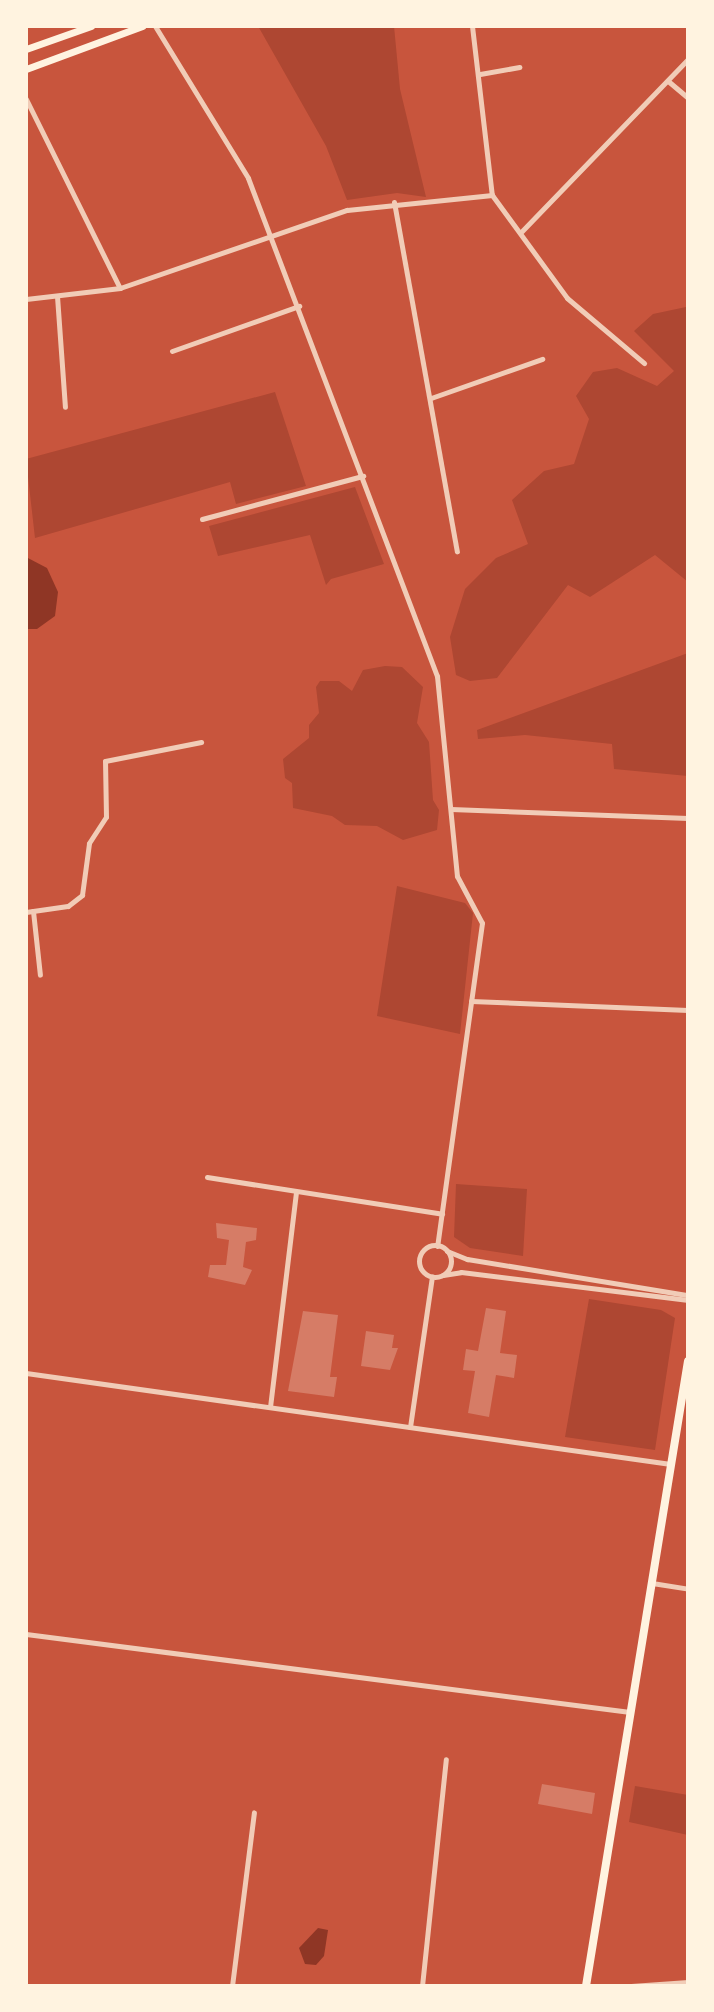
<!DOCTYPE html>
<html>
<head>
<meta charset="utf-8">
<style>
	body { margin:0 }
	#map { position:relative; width:714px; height:2012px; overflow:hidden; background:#c8553d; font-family:"Titillium Web",sans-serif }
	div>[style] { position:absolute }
	.green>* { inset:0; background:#ae4732 }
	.water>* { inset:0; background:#8f3625 }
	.building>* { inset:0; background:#d67c66 }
	.minor>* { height:5px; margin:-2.5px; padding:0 2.5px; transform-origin:2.5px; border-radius:2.5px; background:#f1ccb7 }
	.minor>.ring { margin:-2.5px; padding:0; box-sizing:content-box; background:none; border:5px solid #f1ccb7; border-radius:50% }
	.secondary>* { height:7px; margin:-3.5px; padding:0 3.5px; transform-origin:3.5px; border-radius:3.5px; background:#fff3e0 }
	.primary>* { height:8px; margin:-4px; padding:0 4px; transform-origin:4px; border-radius:4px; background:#fff3e0 }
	span { translate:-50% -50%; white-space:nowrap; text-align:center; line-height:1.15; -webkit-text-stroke:6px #fff3e0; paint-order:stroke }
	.frame { position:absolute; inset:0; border:28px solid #fff3e0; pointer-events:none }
</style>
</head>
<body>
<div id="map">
	<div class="green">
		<div style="clip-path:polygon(258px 26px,394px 26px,400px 89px,426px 197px,397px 193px,347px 200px,326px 146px)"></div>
		<div style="clip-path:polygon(686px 307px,688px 582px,655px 555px,590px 597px,568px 585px,497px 678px,470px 681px,456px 675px,450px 637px,465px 589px,496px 558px,528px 544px,512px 500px,544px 471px,574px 464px,589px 419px,576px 396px,593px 372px,617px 368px,657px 386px,674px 371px,634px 331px,653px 314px)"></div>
		<div style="clip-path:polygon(275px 392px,306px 486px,236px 504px,230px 482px,35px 538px,26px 459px)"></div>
		<div style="clip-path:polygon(355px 487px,384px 564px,331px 579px,326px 585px,310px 535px,218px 556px,209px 526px)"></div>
		<div style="clip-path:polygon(688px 653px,688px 776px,614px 769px,612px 744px,525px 735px,478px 739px,477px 730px)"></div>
		<div style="clip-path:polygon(385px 666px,402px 667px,423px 687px,417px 723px,429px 742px,433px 800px,439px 810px,437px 830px,403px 840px,377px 826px,345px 825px,332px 816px,293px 808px,292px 783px,285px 778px,283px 759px,309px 738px,309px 725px,319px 713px,316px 687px,320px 681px,339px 681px,352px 691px,363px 670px)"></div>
		<div style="clip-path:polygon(397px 886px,465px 903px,473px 913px,460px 1034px,377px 1016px)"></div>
		<div style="clip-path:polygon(456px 1184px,527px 1189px,523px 1256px,470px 1248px,454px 1237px)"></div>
		<div style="clip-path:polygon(589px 1299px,661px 1310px,675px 1318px,655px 1450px,565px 1437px)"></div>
		<div style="clip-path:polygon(635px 1786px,688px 1795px,688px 1835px,629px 1822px)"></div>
	</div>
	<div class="water">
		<div style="clip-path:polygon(26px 557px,47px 568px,58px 592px,55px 616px,37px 629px,26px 629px)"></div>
		<div style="clip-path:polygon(318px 1928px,328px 1930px,324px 1956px,316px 1965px,305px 1964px,299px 1948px)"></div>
	</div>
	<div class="building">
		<div style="clip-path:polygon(216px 1223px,257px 1228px,256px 1240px,246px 1242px,243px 1267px,252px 1270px,245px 1285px,208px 1277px,210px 1265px,226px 1265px,229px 1240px,217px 1238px)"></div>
		<div style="clip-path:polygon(486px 1308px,506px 1311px,500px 1353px,517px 1355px,514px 1378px,496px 1375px,489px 1417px,468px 1413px,475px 1371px,463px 1370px,466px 1349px,478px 1351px)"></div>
		<div style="clip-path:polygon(303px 1311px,338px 1315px,330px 1377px,337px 1377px,334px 1397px,288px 1391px)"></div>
		<div style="clip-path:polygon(366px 1331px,394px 1335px,392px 1348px,398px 1348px,390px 1370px,361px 1366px)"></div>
		<div style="clip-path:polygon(542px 1784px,595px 1793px,592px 1814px,538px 1804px)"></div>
	</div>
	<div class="minor">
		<div style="left:155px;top:26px;width:178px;rotate:58.5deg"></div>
		<div style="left:248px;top:178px;width:533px;rotate:69.22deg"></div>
		<div style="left:437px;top:676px;width:201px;rotate:84.3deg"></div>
		<div style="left:457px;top:876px;width:53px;rotate:62deg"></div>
		<div style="left:482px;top:923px;width:326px;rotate:97.9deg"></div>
		<div style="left:472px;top:26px;width:170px;rotate:83.3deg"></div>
		<div style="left:480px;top:74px;width:40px;rotate:-10deg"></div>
		<div style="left:668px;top:81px;width:26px;rotate:40deg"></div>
		<div style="left:26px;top:99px;width:211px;rotate:63.6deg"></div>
		<div style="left:394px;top:202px;width:355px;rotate:79.8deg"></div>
		<div style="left:522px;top:231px;width:239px;rotate:-46deg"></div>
		<div style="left:57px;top:296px;width:111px;rotate:85.9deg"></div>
		<div style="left:26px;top:299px;width:95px;rotate:-6.7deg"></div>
		<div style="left:120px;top:288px;width:240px;rotate:-19deg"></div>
		<div style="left:347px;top:210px;width:146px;rotate:-5.9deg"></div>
		<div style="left:492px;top:195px;width:127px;rotate:53.9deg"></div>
		<div style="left:567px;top:298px;width:101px;rotate:40.2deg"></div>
		<div style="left:172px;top:351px;width:135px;rotate:-19.5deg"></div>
		<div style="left:431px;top:398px;width:118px;rotate:-19.4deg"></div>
		<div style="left:202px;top:519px;width:167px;rotate:-15deg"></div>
		<div style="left:451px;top:809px;width:237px;rotate:2.2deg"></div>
		<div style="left:33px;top:911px;width:64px;rotate:83.8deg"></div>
		<div style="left:26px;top:912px;width:42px;rotate:-8.1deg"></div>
		<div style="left:68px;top:906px;width:18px;rotate:-38deg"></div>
		<div style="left:82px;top:895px;width:52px;rotate:-82.3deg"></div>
		<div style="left:89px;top:843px;width:31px;rotate:-57deg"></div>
		<div style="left:106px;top:817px;width:56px;rotate:-91deg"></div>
		<div style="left:105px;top:761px;width:98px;rotate:-11.2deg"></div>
		<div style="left:471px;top:1001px;width:217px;rotate:2.4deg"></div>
		<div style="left:207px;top:1177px;width:238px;rotate:8.9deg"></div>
		<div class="ring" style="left:419px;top:1245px;width:27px;height:27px"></div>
		<div style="left:447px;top:1251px;width:22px;rotate:22deg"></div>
		<div style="left:467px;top:1259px;width:224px;rotate:9.3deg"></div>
		<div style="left:443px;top:1275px;width:18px;rotate:-9deg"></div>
		<div style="left:461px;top:1272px;width:229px;rotate:7deg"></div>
		<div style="left:26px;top:1373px;width:651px;rotate:8.03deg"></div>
		<div style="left:270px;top:1407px;width:217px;rotate:-83.1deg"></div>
		<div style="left:410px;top:1427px;width:152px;rotate:-81.7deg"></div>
		<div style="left:652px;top:1583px;width:36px;rotate:9deg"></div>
		<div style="left:26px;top:1634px;width:609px;rotate:7.36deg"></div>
		<div style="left:232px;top:1986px;width:175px;rotate:-82.8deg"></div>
		<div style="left:422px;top:1986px;width:228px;rotate:-84deg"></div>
		<div style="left:631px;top:1986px;width:57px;rotate:-4deg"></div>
	</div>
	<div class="secondary">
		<div style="left:26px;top:49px;width:69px;rotate:-19.5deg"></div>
		<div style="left:26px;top:69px;width:124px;rotate:-20.3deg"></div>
	</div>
	<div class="primary">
		<div style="left:586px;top:1986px;width:633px;rotate:-80.73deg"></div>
	</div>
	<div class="frame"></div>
</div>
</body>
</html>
